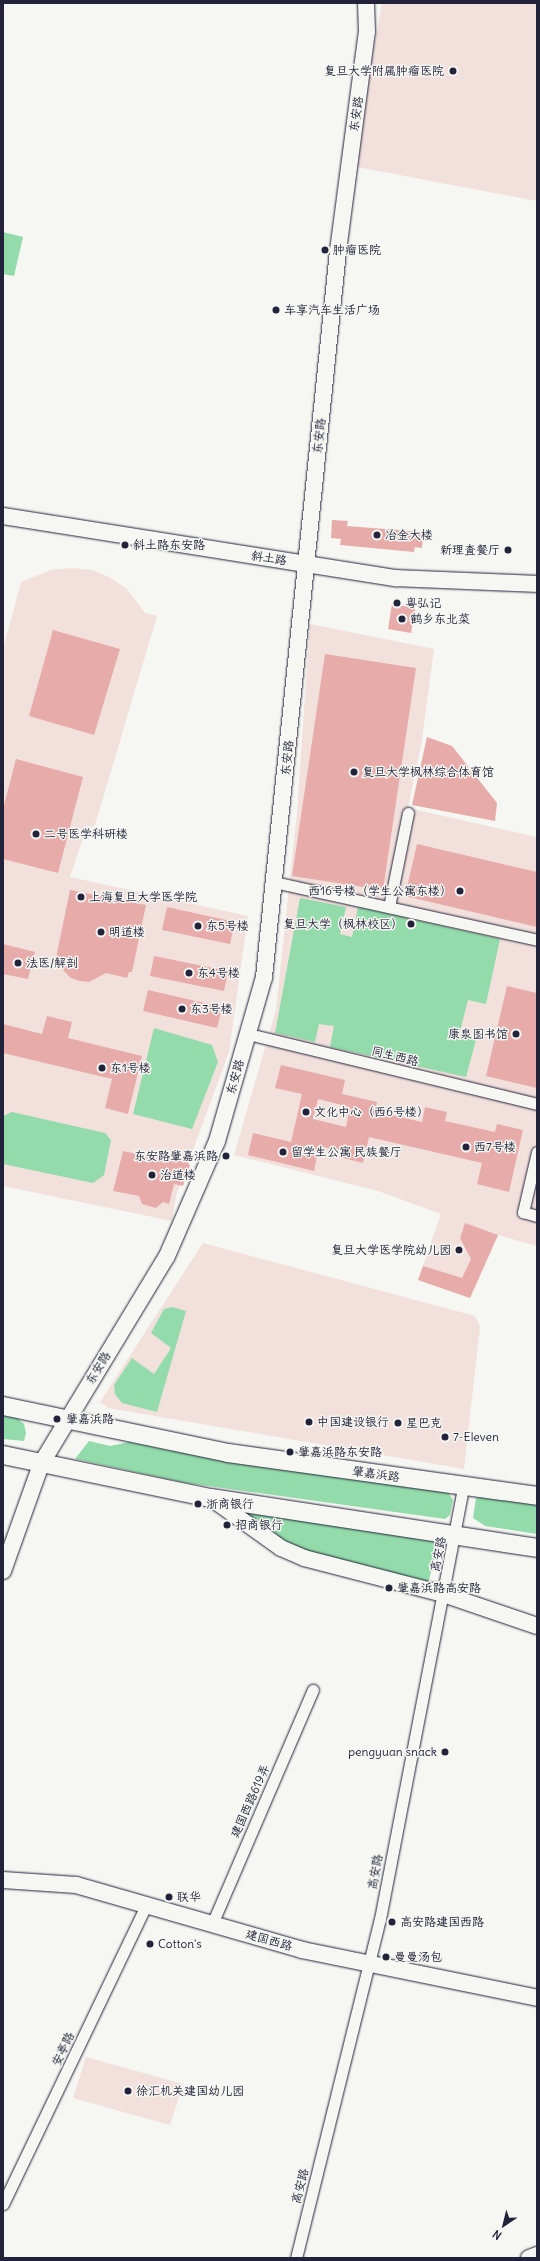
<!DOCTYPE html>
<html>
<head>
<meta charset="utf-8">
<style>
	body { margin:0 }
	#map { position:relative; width:540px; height:2261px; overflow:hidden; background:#f6f6f2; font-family:Delius,"LXGW WenKai TC",sans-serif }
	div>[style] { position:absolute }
	.built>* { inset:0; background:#f2e0dc }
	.green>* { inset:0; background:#93dbaa }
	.building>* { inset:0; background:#e7acaa }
	.roads { filter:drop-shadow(0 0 1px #22223b) drop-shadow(0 0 1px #22223b) }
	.street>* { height:11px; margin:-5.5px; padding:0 5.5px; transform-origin:5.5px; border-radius:5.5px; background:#f6f6f2 }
	.secondary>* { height:16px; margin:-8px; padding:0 8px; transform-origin:8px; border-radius:8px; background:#f6f6f2 }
	.primary>* { height:18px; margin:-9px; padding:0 9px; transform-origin:9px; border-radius:9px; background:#f6f6f2 }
	.dots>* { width:11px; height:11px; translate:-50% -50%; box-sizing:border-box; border:2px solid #f6f6f2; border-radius:50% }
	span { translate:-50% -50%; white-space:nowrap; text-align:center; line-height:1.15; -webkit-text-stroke:3px #f6f6f2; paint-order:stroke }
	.poi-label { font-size:12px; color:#22223b }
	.right { translate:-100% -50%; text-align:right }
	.left { translate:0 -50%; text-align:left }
	.street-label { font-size:12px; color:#22223b }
	.frame { position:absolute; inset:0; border:4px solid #22223b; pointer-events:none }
	.north { position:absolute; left:484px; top:2205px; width:40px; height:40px; -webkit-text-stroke:3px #f6f6f2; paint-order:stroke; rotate:215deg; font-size:11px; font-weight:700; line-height:16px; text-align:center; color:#22223b }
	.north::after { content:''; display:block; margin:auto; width:14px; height:18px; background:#22223b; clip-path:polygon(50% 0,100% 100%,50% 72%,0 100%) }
</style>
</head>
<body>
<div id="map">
	<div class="built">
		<div style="clip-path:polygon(382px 3px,537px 3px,537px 201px,352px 166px)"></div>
		<div style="clip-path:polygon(71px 568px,92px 570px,109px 577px,127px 589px,145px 613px,157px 616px,95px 825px,86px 829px,70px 877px,248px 916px,229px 1052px,176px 1196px,172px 1221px,3px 1186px,3px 649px,21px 582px,51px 570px)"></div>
		<div style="clip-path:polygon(310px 624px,434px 649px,421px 746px,408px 808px,537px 837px,537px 1246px,498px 1235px,470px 1298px,418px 1280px,441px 1214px,378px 1191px,234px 1155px,276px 1010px,297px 812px)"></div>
		<div style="clip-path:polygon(203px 1243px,475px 1316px,480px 1327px,464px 1469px,108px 1408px,100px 1402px)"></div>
		<div style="clip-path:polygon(86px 2057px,183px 2084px,170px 2125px,73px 2098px)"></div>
	</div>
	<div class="green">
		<div style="clip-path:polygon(3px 232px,23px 237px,14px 276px,3px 274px)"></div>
		<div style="clip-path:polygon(300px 898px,346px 907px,340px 934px,352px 937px,358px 907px,500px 939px,486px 1004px,468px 1000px,459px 1035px,476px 1040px,466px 1077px,330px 1047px,334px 1026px,319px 1024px,315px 1042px,275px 1033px)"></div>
		<div style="clip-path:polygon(154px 1028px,212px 1045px,218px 1062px,192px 1129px,133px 1114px)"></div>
		<div style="clip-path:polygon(12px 1112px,105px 1133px,111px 1140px,104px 1175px,93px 1183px,3px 1164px,3px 1116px)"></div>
		<div style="clip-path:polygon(172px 1307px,186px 1311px,157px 1412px,122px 1403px,115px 1394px,114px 1385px,132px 1358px,154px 1374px,171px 1348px,151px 1333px,164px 1309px)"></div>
		<div style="clip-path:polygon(3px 1414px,16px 1417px,24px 1424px,26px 1433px,24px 1441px,3px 1439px)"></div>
		<div style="clip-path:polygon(89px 1441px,110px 1446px,129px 1442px,213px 1459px,447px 1490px,453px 1500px,450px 1515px,445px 1519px,187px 1483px,75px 1459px)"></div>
		<div style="clip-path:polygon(489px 1495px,537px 1502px,537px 1534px,485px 1526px,473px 1518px,476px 1498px)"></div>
		<div style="clip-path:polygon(232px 1507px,439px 1540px,428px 1584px,325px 1559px,276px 1539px)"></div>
	</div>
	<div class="building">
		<div style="clip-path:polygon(332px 520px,348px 521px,347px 526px,423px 532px,422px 548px,415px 547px,414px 552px,340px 545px,341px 539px,331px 538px)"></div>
		<div style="clip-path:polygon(392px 604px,415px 608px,411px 633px,388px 629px)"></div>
		<div style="clip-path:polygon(53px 630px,120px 649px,94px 735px,29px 716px)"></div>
		<div style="clip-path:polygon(325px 654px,416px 668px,383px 890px,292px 876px)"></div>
		<div style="clip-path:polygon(427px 737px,452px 746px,497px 803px,495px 821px,412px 805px)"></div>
		<div style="clip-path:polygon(16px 759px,83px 777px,58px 873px,3px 859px,3px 809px)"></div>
		<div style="clip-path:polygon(417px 844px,537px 872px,537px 927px,405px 896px)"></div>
		<div style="clip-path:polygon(70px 890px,146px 905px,132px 972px,129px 972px,127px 978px,106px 973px,89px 982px,80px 981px,71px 978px,59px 966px,56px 958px)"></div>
		<div style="clip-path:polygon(167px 907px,235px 922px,230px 944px,162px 930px)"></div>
		<div style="clip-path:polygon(3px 944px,35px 952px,28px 979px,3px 974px)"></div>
		<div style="clip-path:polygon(154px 956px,228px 971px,224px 991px,150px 976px)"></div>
		<div style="clip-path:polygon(507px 986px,537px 993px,537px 1088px,486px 1076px)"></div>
		<div style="clip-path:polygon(148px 990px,222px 1007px,217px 1028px,143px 1011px)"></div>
		<div style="clip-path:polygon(47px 1016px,72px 1022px,68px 1038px,142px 1056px,128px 1114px,105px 1108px,112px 1079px,3px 1053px,3px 1024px,42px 1034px)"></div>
		<div style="clip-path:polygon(evenodd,281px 1065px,345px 1080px,342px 1094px,377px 1102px,375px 1111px,422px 1122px,425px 1107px,447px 1112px,445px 1121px,495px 1132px,497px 1124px,523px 1130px,509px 1192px,477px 1184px,482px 1163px,369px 1137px,363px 1163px,339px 1157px,340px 1151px,319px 1146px,314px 1171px,248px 1155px,253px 1133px,291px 1142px,302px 1094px,275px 1088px,281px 1065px,318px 1099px,350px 1107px,346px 1127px,313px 1119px,318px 1099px)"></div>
		<div style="clip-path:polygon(123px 1151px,159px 1159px,164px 1156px,185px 1160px,190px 1165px,183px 1186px,174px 1184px,169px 1204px,163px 1202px,156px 1208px,142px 1204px,139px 1196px,113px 1191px)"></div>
		<div style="clip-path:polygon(465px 1223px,498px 1235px,470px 1298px,418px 1280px,423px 1266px,462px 1278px,471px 1259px,460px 1238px)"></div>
	</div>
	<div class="roads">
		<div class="street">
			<div style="left:274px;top:882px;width:269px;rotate:12.4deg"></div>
			<div style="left:389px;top:907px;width:96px;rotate:-78.6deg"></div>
			<div style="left:248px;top:1034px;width:297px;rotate:13.6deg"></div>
			<div style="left:537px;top:1152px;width:62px;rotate:103.1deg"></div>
			<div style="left:523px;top:1212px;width:15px;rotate:16deg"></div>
			<div style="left:212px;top:1924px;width:255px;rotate:-66.7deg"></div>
			<div style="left:3px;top:2204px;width:331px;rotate:-64.4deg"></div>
			<div style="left:296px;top:2258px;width:349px;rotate:-76.1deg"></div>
			<div style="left:380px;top:1919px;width:441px;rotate:-79.1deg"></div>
		</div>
		<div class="secondary">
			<div style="left:3px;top:516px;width:398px;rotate:9deg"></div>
			<div style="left:396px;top:578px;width:141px;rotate:2.4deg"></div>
			<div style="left:211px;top:1498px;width:86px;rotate:35.5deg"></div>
			<div style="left:281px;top:1548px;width:25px;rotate:23deg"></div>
			<div style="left:304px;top:1558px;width:144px;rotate:14.5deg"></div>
			<div style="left:443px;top:1594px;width:99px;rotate:18.8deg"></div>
			<div style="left:3px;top:1571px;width:114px;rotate:-70.4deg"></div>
			<div style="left:41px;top:1464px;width:243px;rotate:-58.8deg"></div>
			<div style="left:167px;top:1256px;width:125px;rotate:-66.5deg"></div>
			<div style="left:217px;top:1141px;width:171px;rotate:-74deg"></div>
			<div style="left:264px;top:977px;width:730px;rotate:-84.18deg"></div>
			<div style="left:338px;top:251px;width:221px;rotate:-82.5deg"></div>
			<div style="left:367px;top:32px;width:29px;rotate:-92deg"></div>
			<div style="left:3px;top:1880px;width:73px;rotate:3.9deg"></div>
			<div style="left:76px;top:1885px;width:235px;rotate:16deg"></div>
			<div style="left:302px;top:1950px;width:240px;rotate:11.5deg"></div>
			<div style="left:529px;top:2258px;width:9px;rotate:-21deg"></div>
		</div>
		<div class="primary">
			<div style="left:3px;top:1406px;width:230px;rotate:11.8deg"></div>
			<div style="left:228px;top:1453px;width:312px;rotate:7.9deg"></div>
			<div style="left:3px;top:1455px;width:212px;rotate:11.7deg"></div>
			<div style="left:211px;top:1498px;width:330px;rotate:8.7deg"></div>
		</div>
	</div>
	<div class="dots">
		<div style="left:453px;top:71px;background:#22223b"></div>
		<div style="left:325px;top:250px;background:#22223b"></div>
		<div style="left:276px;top:310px;background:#22223b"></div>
		<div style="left:377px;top:535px;background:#22223b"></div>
		<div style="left:125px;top:545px;background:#22223b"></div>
		<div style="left:508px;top:550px;background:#22223b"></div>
		<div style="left:397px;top:603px;background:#22223b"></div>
		<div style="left:402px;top:619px;background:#22223b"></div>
		<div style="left:354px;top:772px;background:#22223b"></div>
		<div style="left:36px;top:834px;background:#22223b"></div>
		<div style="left:460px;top:891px;background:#22223b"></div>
		<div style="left:81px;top:897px;background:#22223b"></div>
		<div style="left:411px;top:924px;background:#22223b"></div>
		<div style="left:198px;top:926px;background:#22223b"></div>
		<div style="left:101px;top:932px;background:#22223b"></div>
		<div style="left:18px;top:963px;background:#22223b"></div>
		<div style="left:189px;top:973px;background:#22223b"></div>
		<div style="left:182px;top:1009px;background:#22223b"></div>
		<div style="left:516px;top:1034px;background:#22223b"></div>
		<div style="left:102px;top:1068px;background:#22223b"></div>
		<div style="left:306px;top:1112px;background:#22223b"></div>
		<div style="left:466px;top:1147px;background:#22223b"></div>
		<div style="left:283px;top:1152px;background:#22223b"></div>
		<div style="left:226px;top:1156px;background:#22223b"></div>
		<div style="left:152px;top:1175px;background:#22223b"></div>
		<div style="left:459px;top:1250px;background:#22223b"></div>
		<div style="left:57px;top:1419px;background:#22223b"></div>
		<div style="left:309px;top:1422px;background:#22223b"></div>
		<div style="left:398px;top:1423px;background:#22223b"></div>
		<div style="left:445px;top:1437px;background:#22223b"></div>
		<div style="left:290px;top:1452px;background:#22223b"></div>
		<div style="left:198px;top:1504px;background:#22223b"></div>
		<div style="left:227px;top:1525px;background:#22223b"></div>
		<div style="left:389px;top:1588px;background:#22223b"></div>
		<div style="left:445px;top:1752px;background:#22223b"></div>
		<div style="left:169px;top:1897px;background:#22223b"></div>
		<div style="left:392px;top:1922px;background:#22223b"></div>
		<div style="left:150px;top:1944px;background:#22223b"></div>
		<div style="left:386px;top:1957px;background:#22223b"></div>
		<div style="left:128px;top:2091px;background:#22223b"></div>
	</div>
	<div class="poi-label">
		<span class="right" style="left:444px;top:71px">复旦大学附属肿瘤医院</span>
		<span class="left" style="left:333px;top:250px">肿瘤医院</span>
		<span class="left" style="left:284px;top:310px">车享汽车生活广场</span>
		<span class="left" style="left:385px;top:535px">冶金大楼</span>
		<span class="left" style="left:133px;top:545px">斜土路东安路</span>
		<span class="right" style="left:500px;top:550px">新理查餐厅</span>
		<span class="left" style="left:405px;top:603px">粤弘记</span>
		<span class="left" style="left:410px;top:619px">鹤乡东北菜</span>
		<span class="left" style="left:362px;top:772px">复旦大学枫林综合体育馆</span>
		<span class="left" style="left:44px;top:834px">二号医学科研楼</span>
		<span class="right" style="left:452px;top:891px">西16号楼（学生公寓东楼）</span>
		<span class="left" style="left:89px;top:897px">上海复旦大学医学院</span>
		<span class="right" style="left:403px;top:924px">复旦大学（枫林校区）</span>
		<span class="left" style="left:206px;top:926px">东5号楼</span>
		<span class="left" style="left:109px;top:932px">明道楼</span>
		<span class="left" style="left:26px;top:963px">法医/解剖</span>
		<span class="left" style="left:197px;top:973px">东4号楼</span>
		<span class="left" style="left:190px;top:1009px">东3号楼</span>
		<span class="right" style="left:508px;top:1034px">康泉图书馆</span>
		<span class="left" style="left:110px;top:1068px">东1号楼</span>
		<span class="left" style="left:314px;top:1112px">文化中心（西6号楼）</span>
		<span class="left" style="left:474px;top:1147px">西7号楼</span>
		<span class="left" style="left:291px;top:1152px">留学生公寓 民族餐厅</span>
		<span class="right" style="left:218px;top:1156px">东安路肇嘉浜路</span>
		<span class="left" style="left:160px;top:1175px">治道楼</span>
		<span class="right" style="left:451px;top:1250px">复旦大学医学院幼儿园</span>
		<span class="left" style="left:66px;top:1419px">肇嘉浜路</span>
		<span class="left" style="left:317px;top:1422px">中国建设银行</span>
		<span class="left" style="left:406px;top:1423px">星巴克</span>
		<span class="left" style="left:453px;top:1437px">7-Eleven</span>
		<span class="left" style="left:298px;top:1452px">肇嘉浜路东安路</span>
		<span class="left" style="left:206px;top:1504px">浙商银行</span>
		<span class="left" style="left:235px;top:1525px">招商银行</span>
		<span class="left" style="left:397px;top:1588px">肇嘉浜路高安路</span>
		<span class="right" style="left:437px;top:1752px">pengyuan snack</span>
		<span class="left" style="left:177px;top:1897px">联华</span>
		<span class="left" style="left:400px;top:1922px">高安路建国西路</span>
		<span class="left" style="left:158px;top:1944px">Cotton's</span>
		<span class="left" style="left:394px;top:1957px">曼曼汤包</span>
		<span class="left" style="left:136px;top:2091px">徐汇机关建国幼儿园</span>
	</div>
	<div class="street-label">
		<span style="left:356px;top:114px;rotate:-82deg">东安路</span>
		<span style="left:319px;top:436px;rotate:-84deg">东安路</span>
		<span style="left:269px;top:558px;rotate:9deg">斜土路</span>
		<span style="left:287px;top:758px;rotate:-84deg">东安路</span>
		<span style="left:395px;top:1056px;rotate:14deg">同生西路</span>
		<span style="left:235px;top:1077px;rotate:-74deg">东安路</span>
		<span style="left:98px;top:1368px;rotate:-59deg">东安路</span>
		<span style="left:376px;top:1474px;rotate:8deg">肇嘉浜路</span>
		<span style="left:438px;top:1554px;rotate:-79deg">高安路</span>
		<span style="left:250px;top:1801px;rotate:-66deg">建国西路619弄</span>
		<span style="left:375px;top:1872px;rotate:-80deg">高安路</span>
		<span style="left:269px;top:1940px;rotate:16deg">建国西路</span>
		<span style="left:63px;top:2049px;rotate:-65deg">安亭路</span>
		<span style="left:300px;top:2186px;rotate:-76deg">高安路</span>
	</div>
	<div class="frame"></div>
	<div class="north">N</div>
</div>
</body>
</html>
